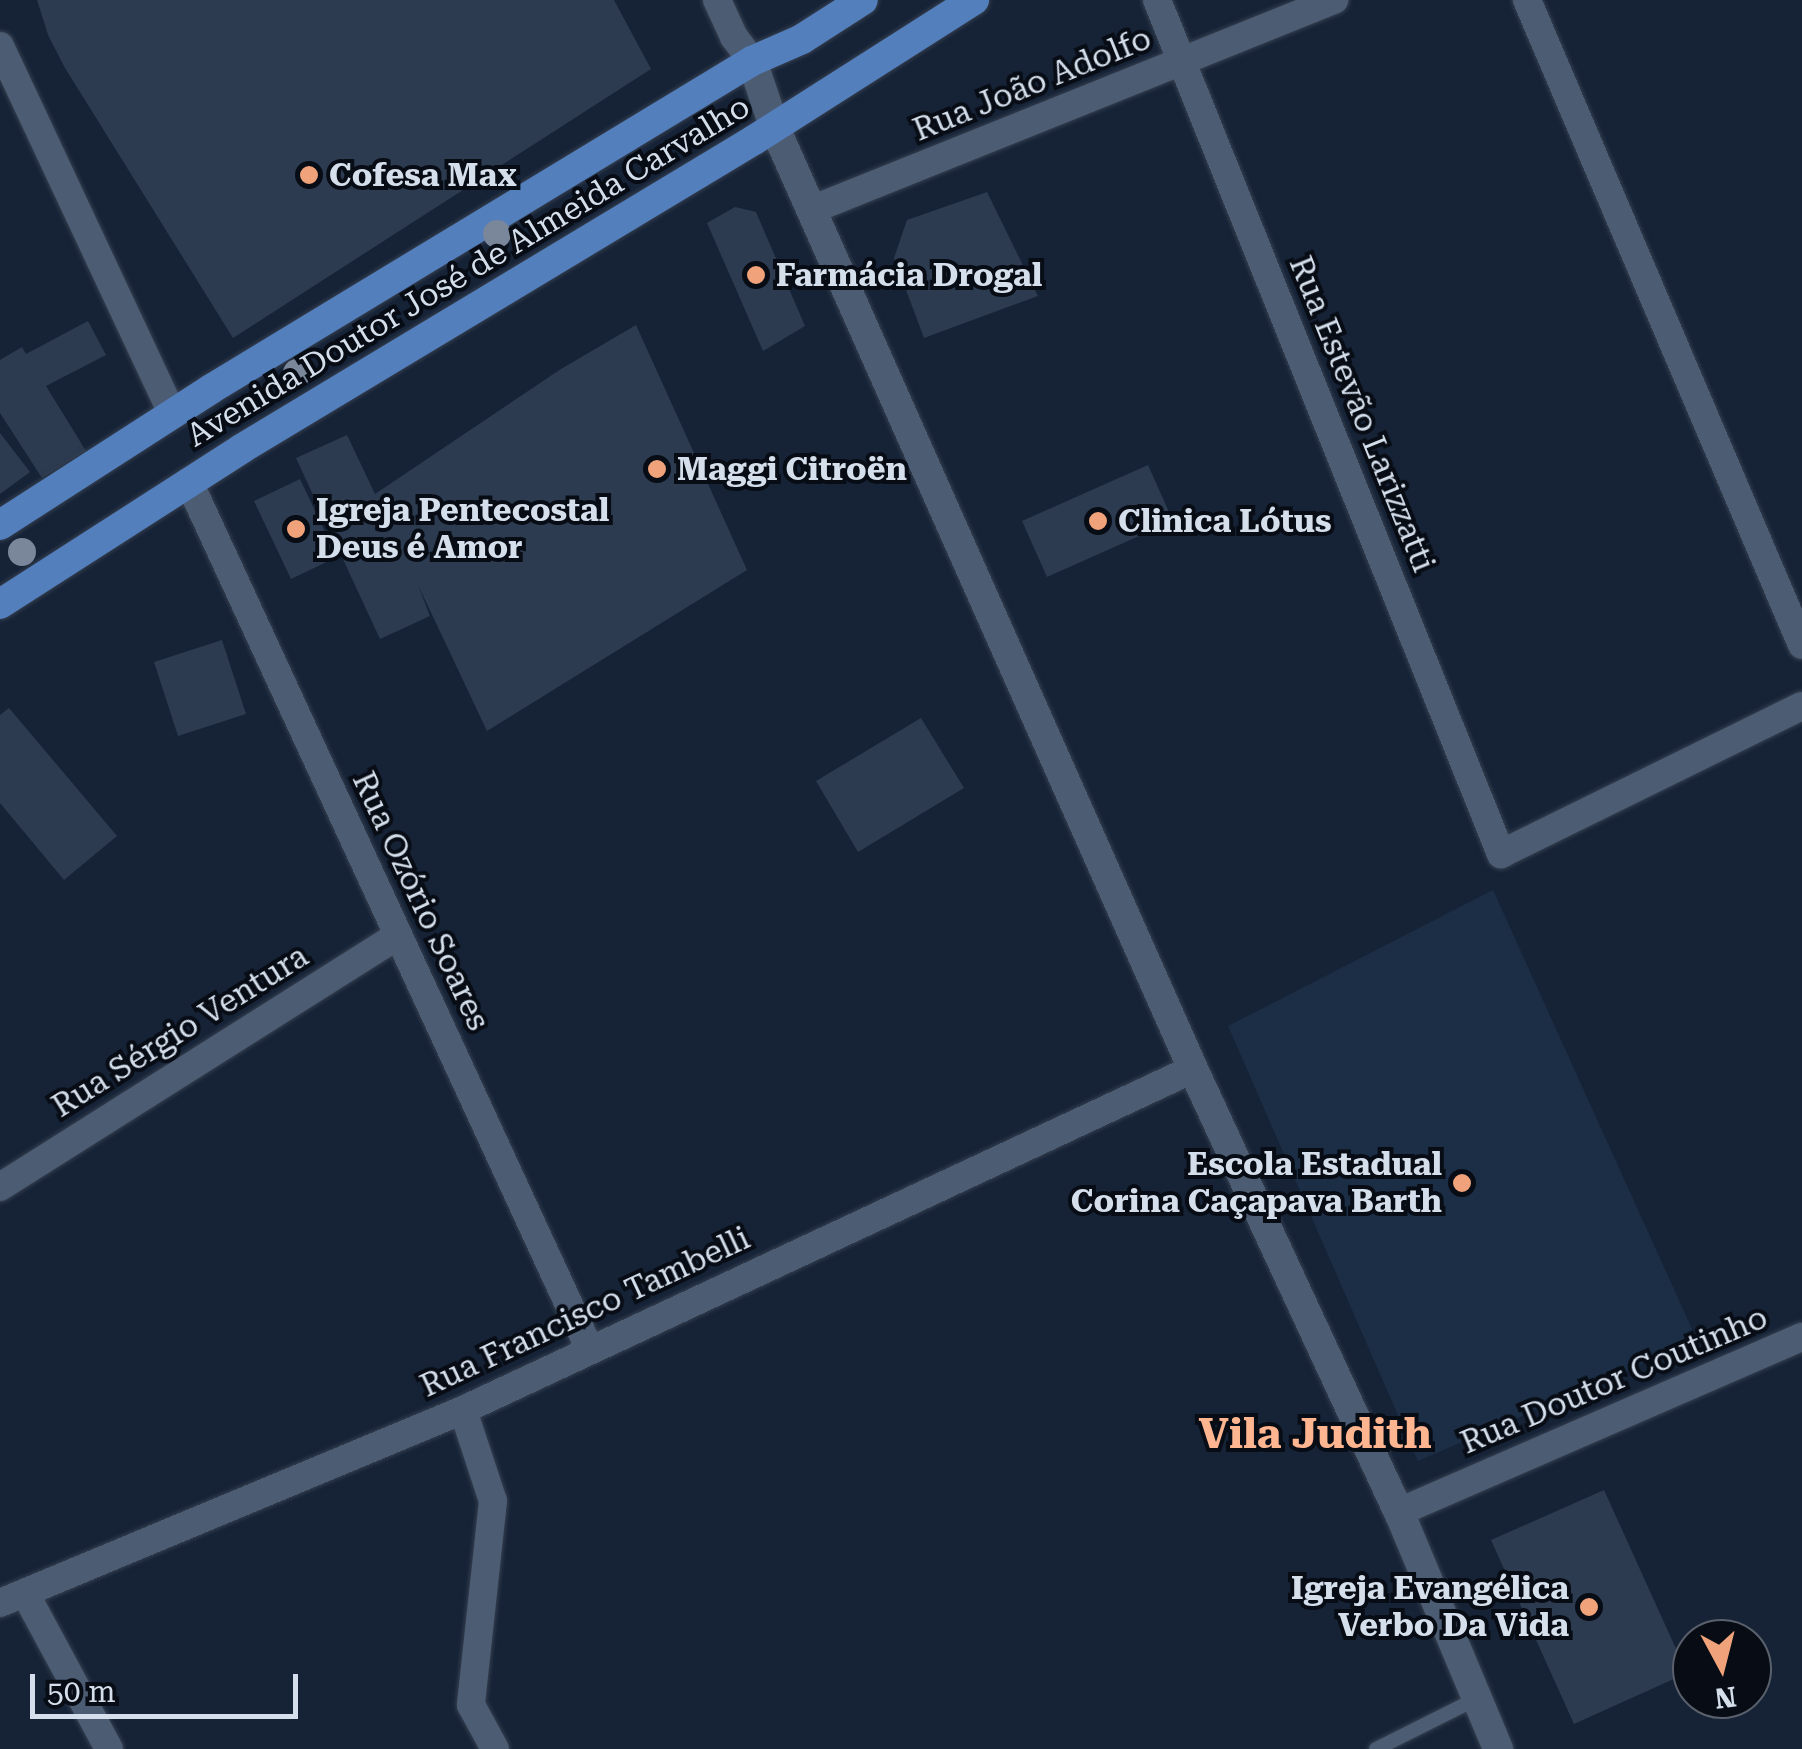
<!DOCTYPE html>
<html>
<head>
<meta charset="utf-8">
<style>
	body { margin:0 }
	#map { position:relative; width:1802px; height:1749px; overflow:hidden; background:#162337; font-family:"Roboto Serif",serif }
	div>[style] { position:absolute }
	.built>* { inset:0; background:#1c2e45 }
	.building>* { inset:0; background:#2c3b50 }
	.roads { filter:drop-shadow(0 0 2px #353f4f) drop-shadow(0 0 2px #353f4f) }
	.service>* { height:14px; margin:-7px; padding:0 7px; transform-origin:7px; border-radius:7px; background:#4c5c73 }
	.minor>* { height:28px; margin:-14px; padding:0 14px; transform-origin:14px; border-radius:14px; background:#4c5c73 }
	.tertiary>* { height:30px; margin:-15px; padding:0 15px; transform-origin:15px; border-radius:15px; background:#4c5c73 }
	.primary>* { height:30px; margin:-15px; padding:0 15px; transform-origin:15px; border-radius:15px; background:#537fbd }
	.trees>* { width:28px; height:28px; margin:-14px; border-radius:50%; background:#7a879b }
	.dots>* { width:28px; height:28px; translate:-50% -50%; box-sizing:border-box; border:5px solid #070c15; border-radius:50% }
	span { translate:-50% -50%; white-space:nowrap; text-align:center; line-height:1.15; -webkit-text-stroke:8px #070c15; paint-order:stroke }
	.street-label { font-size:32px; color:#d5dfec }
	.poi-label { font-size:32px; color:#d5dfec; font-weight:700 }
	.left { translate:0 -50%; text-align:left }
	.right { translate:-100% -50%; text-align:right }
	.district-label { font-size:42px; color:#ffb590; font-weight:700 }
	.north { position:absolute; left:1672px; top:1619px; width:100px; height:100px; box-sizing:border-box; background:#070c15; border:2px solid #59606b; border-radius:50%; rotate:173deg; font-size:28px; font-weight:700; line-height:40px; text-align:center; color:#d5dfec }
	.north::after { content:''; display:block; margin:auto; width:35px; height:45px; background:#f0a27a; clip-path:polygon(50% 0,100% 100%,50% 72%,0 100%) }
	.scale { position:absolute; left:30px; top:1674px; width:268px; height:45px; box-sizing:border-box; border:5px solid #d5dfec; border-top:0; padding-left:12px; font-size:30px; line-height:35px; white-space:nowrap; color:#d5dfec; -webkit-text-stroke:8px #070c15; paint-order:stroke }
</style>
</head>
<body>
<div id="map">
	<div class="built">
		<div style="clip-path:polygon(1493px 890px,1697px 1340px,1418px 1461px,1228px 1026px)"></div>
	</div>
	<div class="building">
		<div style="clip-path:polygon(37px 0,614px 0,651px 69px,233px 338px,65px 68px,48px 35px)"></div>
		<div style="clip-path:polygon(987px 192px,1038px 296px,924px 338px,894px 258px,907px 220px)"></div>
		<div style="clip-path:polygon(735px 207px,756px 212px,805px 326px,763px 351px,707px 223px)"></div>
		<div style="clip-path:polygon(88px 321px,106px 355px,46px 386px,86px 451px,42px 478px,0 413px,0 360px,22px 347px,26px 354px)"></div>
		<div style="clip-path:polygon(636px 325px,747px 570px,487px 731px,418px 585px,430px 616px,380px 639px,296px 458px,347px 435px,375px 494px,561px 369px)"></div>
		<div style="clip-path:polygon(0 433px,30px 472px,0 494px)"></div>
		<div style="clip-path:polygon(1148px 465px,1173px 521px,1047px 577px,1022px 521px)"></div>
		<div style="clip-path:polygon(300px 479px,337px 557px,291px 579px,254px 501px)"></div>
		<div style="clip-path:polygon(222px 640px,246px 714px,178px 736px,154px 662px)"></div>
		<div style="clip-path:polygon(9px 708px,117px 836px,64px 880px,0 803px,0 715px)"></div>
		<div style="clip-path:polygon(921px 718px,964px 788px,858px 852px,816px 781px)"></div>
		<div style="clip-path:polygon(1604px 1490px,1687px 1673px,1574px 1724px,1491px 1540px)"></div>
	</div>
	<div class="roads">
		<div class="service">
			<div style="left:1376px;top:1749px;width:112px;rotate:-26.6deg"></div>
		</div>
		<div class="minor">
			<div style="left:717px;top:0;width:41px;rotate:65.3deg"></div>
			<div style="left:734px;top:37px;width:30px;rotate:53deg"></div>
			<div style="left:1157px;top:0;width:921px;rotate:68.06deg"></div>
			<div style="left:1501px;top:854px;width:335px;rotate:-26.2deg"></div>
			<div style="left:1527px;top:0;width:701px;rotate:66.91deg"></div>
			<div style="left:0;top:46px;width:405px;rotate:64.9deg"></div>
			<div style="left:811px;top:210px;width:564px;rotate:-21.88deg"></div>
			<div style="left:189px;top:482px;width:954px;rotate:65.21deg"></div>
			<div style="left:0;top:1187px;width:471px;rotate:-32.3deg"></div>
			<div style="left:463px;top:1410px;width:96px;rotate:71.8deg"></div>
			<div style="left:493px;top:1501px;width:205px;rotate:96.2deg"></div>
			<div style="left:471px;top:1705px;width:50px;rotate:61.4deg"></div>
			<div style="left:1399px;top:1512px;width:439px;rotate:-23.5deg"></div>
			<div style="left:25px;top:1593px;width:177px;rotate:61.7deg"></div>
			<div style="left:0;top:1603px;width:502px;rotate:-22.63deg"></div>
			<div style="left:463px;top:1410px;width:806px;rotate:-25.04deg"></div>
		</div>
		<div class="tertiary">
			<div style="left:752px;top:61px;width:69px;rotate:71.3deg"></div>
			<div style="left:774px;top:126px;width:1032px;rotate:66.04deg"></div>
			<div style="left:1193px;top:1069px;width:489px;rotate:65.1deg"></div>
			<div style="left:1399px;top:1512px;width:257px;rotate:67.3deg"></div>
		</div>
		<div class="primary">
			<div style="left:0;top:525px;width:251px;rotate:-32.8deg"></div>
			<div style="left:211px;top:389px;width:633px;rotate:-31.23deg"></div>
			<div style="left:752px;top:61px;width:55px;rotate:-23.7deg"></div>
			<div style="left:802px;top:39px;width:72px;rotate:-32.6deg"></div>
			<div style="left:0;top:604px;width:287px;rotate:-32.7deg"></div>
			<div style="left:241px;top:449px;width:599px;rotate:-31.06deg"></div>
			<div style="left:754px;top:140px;width:261px;rotate:-32.5deg"></div>
		</div>
	</div>
	<div class="trees">
		<div style="left:497px;top:234px"></div>
		<div style="left:297px;top:373px"></div>
		<div style="left:22px;top:552px"></div>
	</div>
	<div class="dots">
		<div style="left:309px;top:175px;background:#f0a27a"></div>
		<div style="left:756px;top:275px;background:#f0a27a"></div>
		<div style="left:657px;top:469px;background:#f0a27a"></div>
		<div style="left:1098px;top:521px;background:#f0a27a"></div>
		<div style="left:296px;top:529px;background:#f0a27a"></div>
		<div style="left:1462px;top:1183px;background:#f0a27a"></div>
		<div style="left:1589px;top:1607px;background:#f0a27a"></div>
	</div>
	<div class="street-label">
		<span style="left:1032px;top:84px;rotate:-22deg">Rua João Adolfo</span>
		<span style="left:468px;top:271px;rotate:-31deg">Avenida Doutor José de Almeida Carvalho</span>
		<span style="left:1362px;top:414px;rotate:68deg">Rua Estevão Larizzatti</span>
		<span style="left:421px;top:901px;rotate:65deg">Rua Ozório Soares</span>
		<span style="left:180px;top:1031px;rotate:-32deg">Rua Sérgio Ventura</span>
		<span style="left:585px;top:1312px;rotate:-25deg">Rua Francisco Tambelli</span>
		<span style="left:1614px;top:1380px;rotate:-23deg">Rua Doutor Coutinho</span>
	</div>
	<div class="poi-label">
		<span class="left" style="left:329px;top:175px">Cofesa Max</span>
		<span class="left" style="left:776px;top:275px">Farmácia Drogal</span>
		<span class="left" style="left:677px;top:469px">Maggi Citroën</span>
		<span class="left" style="left:316px;top:529px">Igreja Pentecostal<br>Deus é Amor</span>
		<span class="left" style="left:1118px;top:521px">Clinica Lótus</span>
		<span class="right" style="left:1442px;top:1183px">Escola Estadual<br>Corina Caçapava Barth</span>
		<span class="right" style="left:1569px;top:1607px">Igreja Evangélica<br>Verbo Da Vida</span>
	</div>
	<div class="district-label">
		<span style="left:1315px;top:1434px">Vila Judith</span>
	</div>
	<div class="north">N</div>
	<div class="scale">50 m</div>
</div>
</body>
</html>
